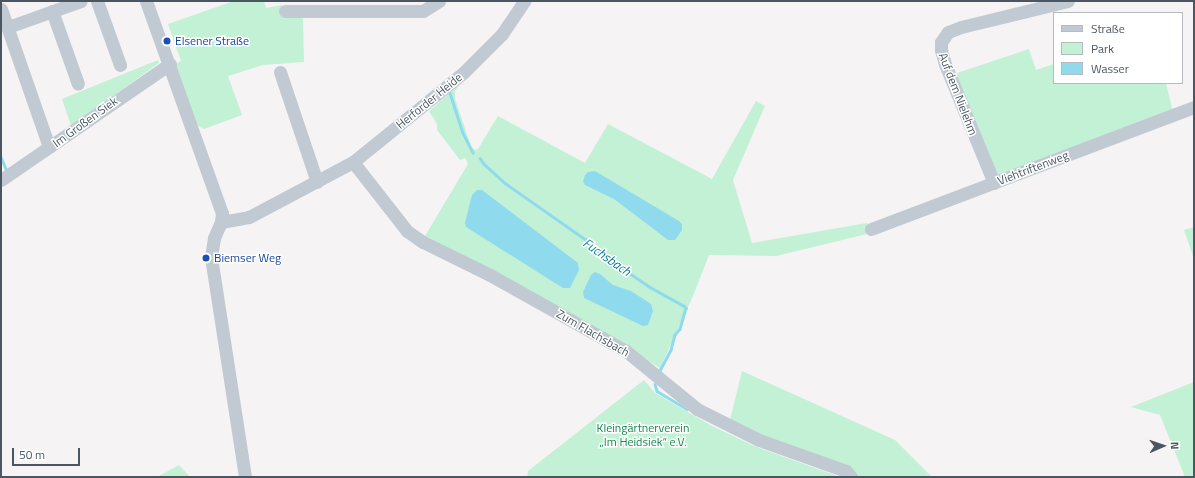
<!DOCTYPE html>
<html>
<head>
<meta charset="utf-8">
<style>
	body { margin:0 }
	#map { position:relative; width:1195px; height:478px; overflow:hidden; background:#f5f3f3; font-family:"Titillium Web",sans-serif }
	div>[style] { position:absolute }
	.green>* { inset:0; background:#c3f1d5 }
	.water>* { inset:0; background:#90daee }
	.stream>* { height:2.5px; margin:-1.25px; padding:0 1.25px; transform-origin:1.25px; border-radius:1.25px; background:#90daee }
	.minor>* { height:13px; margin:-6.5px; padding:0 6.5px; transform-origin:6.5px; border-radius:6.5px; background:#c1cad2 }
	.dots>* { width:11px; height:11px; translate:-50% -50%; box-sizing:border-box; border:2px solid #fff; border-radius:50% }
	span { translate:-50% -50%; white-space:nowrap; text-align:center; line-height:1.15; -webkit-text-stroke:3px #fff; paint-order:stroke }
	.transit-label { font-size:12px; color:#164399 }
	.left { translate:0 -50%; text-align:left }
	.street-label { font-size:12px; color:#4a5661 }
	.park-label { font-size:12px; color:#17864f }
	.water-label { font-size:13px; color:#0c7c9b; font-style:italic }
	.frame { position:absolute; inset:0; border:2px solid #4a5661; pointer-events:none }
	.legend { position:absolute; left:1053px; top:12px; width:130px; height:72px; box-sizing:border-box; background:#fff; border:1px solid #b7bbc0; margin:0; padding:5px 7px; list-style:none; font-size:12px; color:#4a5661 }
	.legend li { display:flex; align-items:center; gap:8px; height:20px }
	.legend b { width:20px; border:1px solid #b7bbc0 }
	.north { position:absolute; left:1143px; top:426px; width:40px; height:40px; -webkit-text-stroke:3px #fff; paint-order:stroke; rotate:88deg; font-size:11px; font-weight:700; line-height:16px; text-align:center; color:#4a5661 }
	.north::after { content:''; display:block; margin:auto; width:14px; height:18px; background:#4a5661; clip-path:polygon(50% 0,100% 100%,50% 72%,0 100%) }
	.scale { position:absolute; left:12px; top:448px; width:68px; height:18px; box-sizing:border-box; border:2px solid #4a5661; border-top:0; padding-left:5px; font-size:12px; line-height:14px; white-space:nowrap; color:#4a5661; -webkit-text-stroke:3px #fff; paint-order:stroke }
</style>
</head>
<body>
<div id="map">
	<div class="green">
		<div style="clip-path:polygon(234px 1px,264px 1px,266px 8px,282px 5px,285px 17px,303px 17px,304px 62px,263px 65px,228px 76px,242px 115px,204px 129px,195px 124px,174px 65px,181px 61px,168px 24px)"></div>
		<div style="clip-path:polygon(1029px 49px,1036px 70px,1054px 64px,1054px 83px,1166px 83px,1173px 112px,997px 178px,951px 75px)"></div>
		<div style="clip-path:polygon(158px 60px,159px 63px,71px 126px,62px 99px)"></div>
		<div style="clip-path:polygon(459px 85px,455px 91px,455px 99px,471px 146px,475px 150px,478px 149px,498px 116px,585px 163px,608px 124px,712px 179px,756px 101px,765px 106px,733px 180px,752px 243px,867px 223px,871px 233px,776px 256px,709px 255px,693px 296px,660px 368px,565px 311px,425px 236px,468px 164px,465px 158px,460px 160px,437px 130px,437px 124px,429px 111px)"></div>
		<div style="clip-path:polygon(1194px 227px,1194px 259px,1184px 230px)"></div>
		<div style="clip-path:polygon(742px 371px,895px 440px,932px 477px,858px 477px,847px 468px,776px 442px,730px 420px)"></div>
		<div style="clip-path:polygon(644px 380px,655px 393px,712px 426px,754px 446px,840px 477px,527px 477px,528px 471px)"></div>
		<div style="clip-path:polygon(1194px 382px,1194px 477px,1185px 477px,1160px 415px,1131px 407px)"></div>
		<div style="clip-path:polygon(179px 465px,190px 477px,157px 477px)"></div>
	</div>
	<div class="water">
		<div style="clip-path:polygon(595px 171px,679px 221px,682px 224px,682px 230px,675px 240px,668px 240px,614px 199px,585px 185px,583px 181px,585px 175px,588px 172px)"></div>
		<div style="clip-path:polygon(477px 190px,482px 190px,578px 263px,579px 270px,570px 288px,563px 288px,466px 227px,465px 223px,472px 195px)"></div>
		<div style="clip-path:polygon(595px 272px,600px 274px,613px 285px,631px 291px,651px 304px,653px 311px,648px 325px,643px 326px,584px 298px,583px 292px,591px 275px)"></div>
	</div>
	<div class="stream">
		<div style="left:450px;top:93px;width:42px;rotate:72deg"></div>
		<div style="left:463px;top:133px;width:22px;rotate:63deg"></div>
		<div style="left:1px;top:157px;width:13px;rotate:67deg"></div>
		<div style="left:480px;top:158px;width:7px;rotate:56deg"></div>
		<div style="left:484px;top:164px;width:28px;rotate:42deg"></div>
		<div style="left:505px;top:183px;width:98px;rotate:35deg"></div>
		<div style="left:585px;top:239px;width:21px;rotate:43deg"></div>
		<div style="left:600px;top:253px;width:60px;rotate:34.2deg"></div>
		<div style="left:650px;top:287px;width:39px;rotate:29deg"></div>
		<div style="left:684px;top:306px;width:3px;rotate:45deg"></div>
		<div style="left:686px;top:308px;width:22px;rotate:106deg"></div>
		<div style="left:680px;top:329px;width:8px;rotate:130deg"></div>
		<div style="left:675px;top:335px;width:16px;rotate:105deg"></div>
		<div style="left:671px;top:350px;width:24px;rotate:118deg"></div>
		<div style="left:655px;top:384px;width:7px;rotate:74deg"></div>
		<div style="left:657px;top:391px;width:35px;rotate:31deg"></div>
	</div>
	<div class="minor">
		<div style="left:97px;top:1px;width:68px;rotate:70.2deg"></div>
		<div style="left:146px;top:1px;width:225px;rotate:70.3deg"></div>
		<div style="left:222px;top:213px;width:9px;rotate:96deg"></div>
		<div style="left:221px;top:222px;width:17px;rotate:114deg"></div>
		<div style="left:214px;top:238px;width:19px;rotate:99deg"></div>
		<div style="left:211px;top:257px;width:223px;rotate:81.2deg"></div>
		<div style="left:1px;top:9px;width:146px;rotate:70.8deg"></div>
		<div style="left:52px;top:11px;width:77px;rotate:70.4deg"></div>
		<div style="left:285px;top:11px;width:138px"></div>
		<div style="left:423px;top:11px;width:19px;rotate:-32deg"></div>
		<div style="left:8px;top:27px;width:77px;rotate:-19.6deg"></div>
		<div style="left:280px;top:72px;width:116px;rotate:71.4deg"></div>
		<div style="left:353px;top:162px;width:88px;rotate:52deg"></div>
		<div style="left:407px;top:231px;width:19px;rotate:35deg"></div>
		<div style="left:423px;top:242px;width:75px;rotate:26.2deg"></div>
		<div style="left:490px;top:275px;width:156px;rotate:29.2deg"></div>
		<div style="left:626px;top:351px;width:92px;rotate:39.2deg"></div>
		<div style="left:697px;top:409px;width:69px;rotate:26.6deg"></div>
		<div style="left:759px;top:440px;width:92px;rotate:19.6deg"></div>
		<div style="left:846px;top:471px;width:8px;rotate:50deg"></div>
		<div style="left:1px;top:180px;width:205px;rotate:-34.5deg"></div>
		<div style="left:994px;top:183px;width:129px;rotate:-112.4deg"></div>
		<div style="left:945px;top:64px;width:15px;rotate:-106deg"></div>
		<div style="left:941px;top:50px;width:8px;rotate:-90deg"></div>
		<div style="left:941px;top:42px;width:12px;rotate:-55deg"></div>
		<div style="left:948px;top:32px;width:14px;rotate:-21deg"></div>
		<div style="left:961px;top:27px;width:110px;rotate:-13.7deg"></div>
		<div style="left:221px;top:222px;width:28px;rotate:-10deg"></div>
		<div style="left:249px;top:217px;width:118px;rotate:-27.9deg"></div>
		<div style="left:353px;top:162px;width:141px;rotate:-39deg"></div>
		<div style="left:463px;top:73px;width:55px;rotate:-45deg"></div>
		<div style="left:502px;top:34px;width:40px;rotate:-56deg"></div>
		<div style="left:871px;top:229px;width:345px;rotate:-20.7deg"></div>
	</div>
	<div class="dots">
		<div style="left:167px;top:41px;background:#1a4fb4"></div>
		<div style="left:206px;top:258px;background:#1a4fb4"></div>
	</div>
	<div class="transit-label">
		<span class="left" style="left:175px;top:41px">Elsener Straße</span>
		<span class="left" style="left:214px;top:258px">Biemser Weg</span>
	</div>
	<div class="street-label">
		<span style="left:958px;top:94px;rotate:69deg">Auf dem Nielehm</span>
		<span style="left:429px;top:101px;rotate:-39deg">Herforder Heide</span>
		<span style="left:85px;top:122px;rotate:-36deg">Im Großen Siek</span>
		<span style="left:1033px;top:168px;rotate:-21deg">Viehtriftenweg</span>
		<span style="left:593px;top:333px;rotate:30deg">Zum Flachsbach</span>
	</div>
	<div class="park-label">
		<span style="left:643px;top:435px">Kleingärtnerverein<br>„Im Heidsiek“ e.V.</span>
	</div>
	<div class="water-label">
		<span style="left:607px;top:257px;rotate:35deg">Fuchsbach</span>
	</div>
	<div class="frame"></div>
	<ul class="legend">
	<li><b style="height:5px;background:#c1cad2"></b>Straße</li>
	<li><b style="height:11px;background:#c3f1d5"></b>Park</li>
	<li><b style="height:11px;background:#90daee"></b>Wasser</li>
	</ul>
	<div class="north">N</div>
	<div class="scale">50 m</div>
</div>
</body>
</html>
